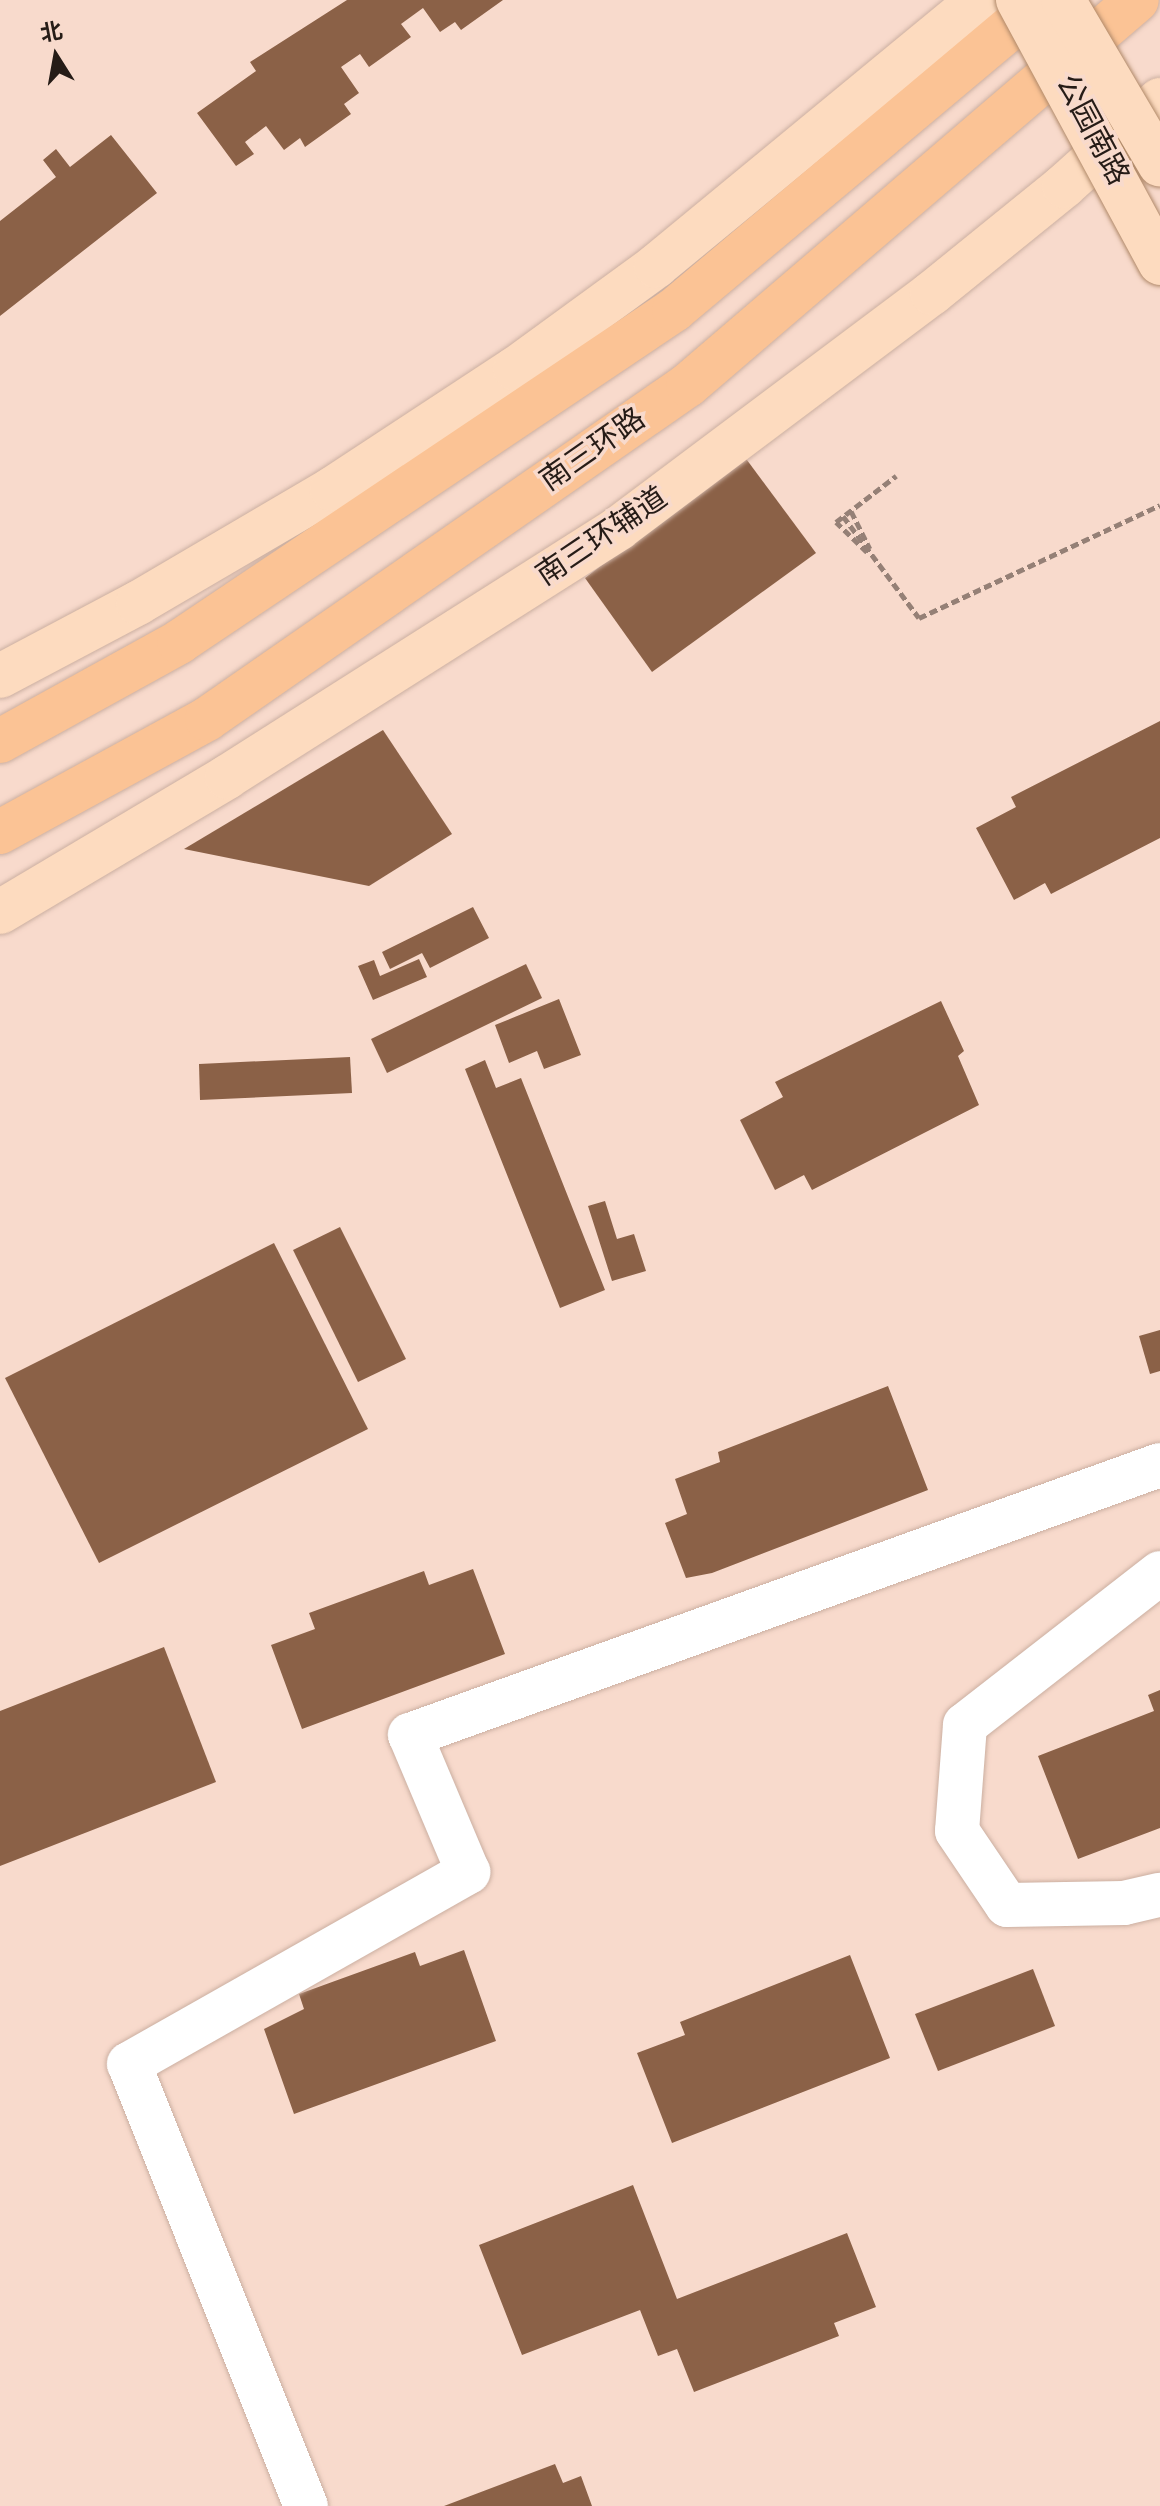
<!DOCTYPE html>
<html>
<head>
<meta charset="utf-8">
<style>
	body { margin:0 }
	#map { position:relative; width:1160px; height:2506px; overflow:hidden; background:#f8dacc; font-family:"Alegreya Sans","Noto Sans SC",sans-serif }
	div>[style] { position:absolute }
	.building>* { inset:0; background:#8b6147 }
	.path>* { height:5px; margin-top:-2.5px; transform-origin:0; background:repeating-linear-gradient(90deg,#958076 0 8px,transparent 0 12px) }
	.roads { filter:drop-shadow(0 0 2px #cbafa1) drop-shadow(0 0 2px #cbafa1) }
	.minor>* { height:44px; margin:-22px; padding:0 22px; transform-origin:22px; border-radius:22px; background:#fff }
	.major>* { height:44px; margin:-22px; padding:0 22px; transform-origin:22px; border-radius:22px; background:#fddbbf }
	.highway>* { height:44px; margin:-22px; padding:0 22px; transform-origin:22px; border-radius:22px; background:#fbc395 }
	.bridges { filter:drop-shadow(0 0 2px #b08969) drop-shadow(0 0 2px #b08969) }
	.major-bridge>* { height:44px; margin:-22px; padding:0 22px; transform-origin:22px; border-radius:22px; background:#fddbbf }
	span { translate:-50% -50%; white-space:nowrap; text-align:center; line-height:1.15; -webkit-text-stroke:7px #f8dacc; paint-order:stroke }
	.street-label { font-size:30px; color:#261c17 }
	.north { position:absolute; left:16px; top:16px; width:80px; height:80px; -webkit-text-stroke:6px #f8dacc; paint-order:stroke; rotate:349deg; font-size:22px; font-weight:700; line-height:32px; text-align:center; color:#261c17 }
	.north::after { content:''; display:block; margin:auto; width:28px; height:36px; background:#261c17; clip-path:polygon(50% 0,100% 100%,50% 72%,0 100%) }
</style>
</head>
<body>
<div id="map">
	<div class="building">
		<div style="clip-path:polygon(347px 0,503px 0,461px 30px,455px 22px,440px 32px,423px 8px,401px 24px,411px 37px,369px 67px,360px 54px,341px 67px,359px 93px,344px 104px,351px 114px,305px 147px,300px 138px,284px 150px,266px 126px,245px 142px,254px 154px,236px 166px,197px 113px,256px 71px,250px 62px)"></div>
		<div style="clip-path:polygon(111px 135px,157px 193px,0 316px,0 221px,56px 177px,43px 160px,56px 149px,70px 167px)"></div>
		<div style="clip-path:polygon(744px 456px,816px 553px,652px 672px,585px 578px)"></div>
		<div style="clip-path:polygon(1160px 721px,1160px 838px,1051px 894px,1045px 883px,1014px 900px,976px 828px,1016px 807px,1011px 797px)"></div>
		<div style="clip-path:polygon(383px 730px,452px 834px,369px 886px,184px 849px)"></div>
		<div style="clip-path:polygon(473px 907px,489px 938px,430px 968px,422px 953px,390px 969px,382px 952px)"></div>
		<div style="clip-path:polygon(419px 959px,427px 977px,373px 1000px,358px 966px,374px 960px,380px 976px)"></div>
		<div style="clip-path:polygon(526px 964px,542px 998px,387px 1073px,371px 1039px)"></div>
		<div style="clip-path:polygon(559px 999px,581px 1055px,544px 1069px,537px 1051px,509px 1063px,495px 1025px)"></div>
		<div style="clip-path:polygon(941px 1001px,964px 1051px,958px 1056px,979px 1105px,812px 1190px,804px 1175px,775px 1190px,740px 1120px,783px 1097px,775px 1082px)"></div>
		<div style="clip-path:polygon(350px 1057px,352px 1093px,200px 1100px,199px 1064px)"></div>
		<div style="clip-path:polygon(485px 1060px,496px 1088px,521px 1078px,605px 1290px,560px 1308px,465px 1069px)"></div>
		<div style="clip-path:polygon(605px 1201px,617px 1239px,634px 1234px,646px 1271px,612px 1281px,588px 1206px)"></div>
		<div style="clip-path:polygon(340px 1227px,406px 1359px,358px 1382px,293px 1250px)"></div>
		<div style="clip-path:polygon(274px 1243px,368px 1429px,99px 1563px,5px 1378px)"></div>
		<div style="clip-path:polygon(1160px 1330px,1160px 1371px,1150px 1374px,1139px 1336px)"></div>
		<div style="clip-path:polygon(888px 1386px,928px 1490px,712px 1573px,686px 1578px,665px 1523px,687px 1514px,675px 1479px,720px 1462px,718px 1452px)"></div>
		<div style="clip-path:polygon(473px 1569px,505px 1654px,302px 1729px,271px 1645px,315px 1629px,309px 1613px,424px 1571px,429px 1585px)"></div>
		<div style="clip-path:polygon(164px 1647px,216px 1782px,0 1866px,0 1711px)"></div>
		<div style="clip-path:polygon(1160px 1690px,1160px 1828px,1078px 1859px,1038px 1756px,1154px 1711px,1148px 1695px)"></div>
		<div style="clip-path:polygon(464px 1950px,496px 2041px,294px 2114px,264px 2029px,304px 2009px,299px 1994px,415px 1952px,420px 1966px)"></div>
		<div style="clip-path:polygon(850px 1955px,890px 2058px,672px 2143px,637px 2053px,685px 2035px,680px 2022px)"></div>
		<div style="clip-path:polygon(1033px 1969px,1055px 2026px,938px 2071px,915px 2014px)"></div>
		<div style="clip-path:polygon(633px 2185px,677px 2299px,847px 2233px,876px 2307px,834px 2323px,839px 2336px,694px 2392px,677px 2349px,658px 2356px,640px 2310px,522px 2355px,479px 2245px)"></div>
		<div style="clip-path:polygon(555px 2464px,563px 2483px,581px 2476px,592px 2506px,444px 2506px)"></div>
	</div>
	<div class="path">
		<div style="left:851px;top:511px;width:42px;rotate:63.4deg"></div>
		<div style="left:843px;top:516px;width:127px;rotate:53.3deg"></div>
		<div style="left:919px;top:618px;width:266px;rotate:-25.1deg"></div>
		<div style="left:867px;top:552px;width:43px;rotate:-135.9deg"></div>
		<div style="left:836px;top:522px;width:76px;rotate:-37.5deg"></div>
	</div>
	<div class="roads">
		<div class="minor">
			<div style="left:1160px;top:1573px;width:247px;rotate:142.1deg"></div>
			<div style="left:965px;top:1725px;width:106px;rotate:94.3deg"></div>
			<div style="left:957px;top:1831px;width:89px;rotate:56deg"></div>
			<div style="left:1007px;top:1905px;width:117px;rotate:-1deg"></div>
			<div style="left:1124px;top:1903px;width:37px;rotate:-13deg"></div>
			<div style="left:306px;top:2506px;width:476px;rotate:-111.8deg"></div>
			<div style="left:129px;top:2064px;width:390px;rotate:-29.5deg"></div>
			<div style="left:468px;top:1872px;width:149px;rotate:-112.9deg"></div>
			<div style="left:410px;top:1735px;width:797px;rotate:-19.8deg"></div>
		</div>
		<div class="major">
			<div style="left:0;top:676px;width:156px;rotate:-27.9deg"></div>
			<div style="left:138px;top:603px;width:225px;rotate:-30.4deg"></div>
			<div style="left:332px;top:489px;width:219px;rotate:-33.3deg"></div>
			<div style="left:515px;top:369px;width:175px;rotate:-36.1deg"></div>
			<div style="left:656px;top:266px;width:418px;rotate:-39.5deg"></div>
			<div style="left:0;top:912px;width:264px;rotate:-30.7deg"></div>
			<div style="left:227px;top:777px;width:464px;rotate:-32.4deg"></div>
			<div style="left:619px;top:528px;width:391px;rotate:-36.9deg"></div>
			<div style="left:932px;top:293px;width:170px;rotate:-39deg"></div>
			<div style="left:1064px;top:186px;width:129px;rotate:-41.9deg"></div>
		</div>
		<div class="highway">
			<div style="left:0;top:741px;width:205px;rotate:-28.9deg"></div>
			<div style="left:179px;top:642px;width:596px;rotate:-33.85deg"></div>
			<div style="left:674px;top:310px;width:482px;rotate:-40deg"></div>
			<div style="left:0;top:832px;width:236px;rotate:-28.6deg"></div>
			<div style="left:207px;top:719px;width:586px;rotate:-34.78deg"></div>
			<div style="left:688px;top:385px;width:591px;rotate:-40.61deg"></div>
		</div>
	</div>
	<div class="bridges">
		<div class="major-bridge">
			<div style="left:1018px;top:0;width:299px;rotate:61.6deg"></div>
			<div style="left:1063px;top:0;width:191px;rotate:59.5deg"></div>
		</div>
	</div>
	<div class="street-label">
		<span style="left:1092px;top:130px;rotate:62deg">公园南路</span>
		<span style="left:593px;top:450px;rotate:-35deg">南三环路</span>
		<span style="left:602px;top:537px;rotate:-34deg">南三环辅道</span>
	</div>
	<div class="north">北</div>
</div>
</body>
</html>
